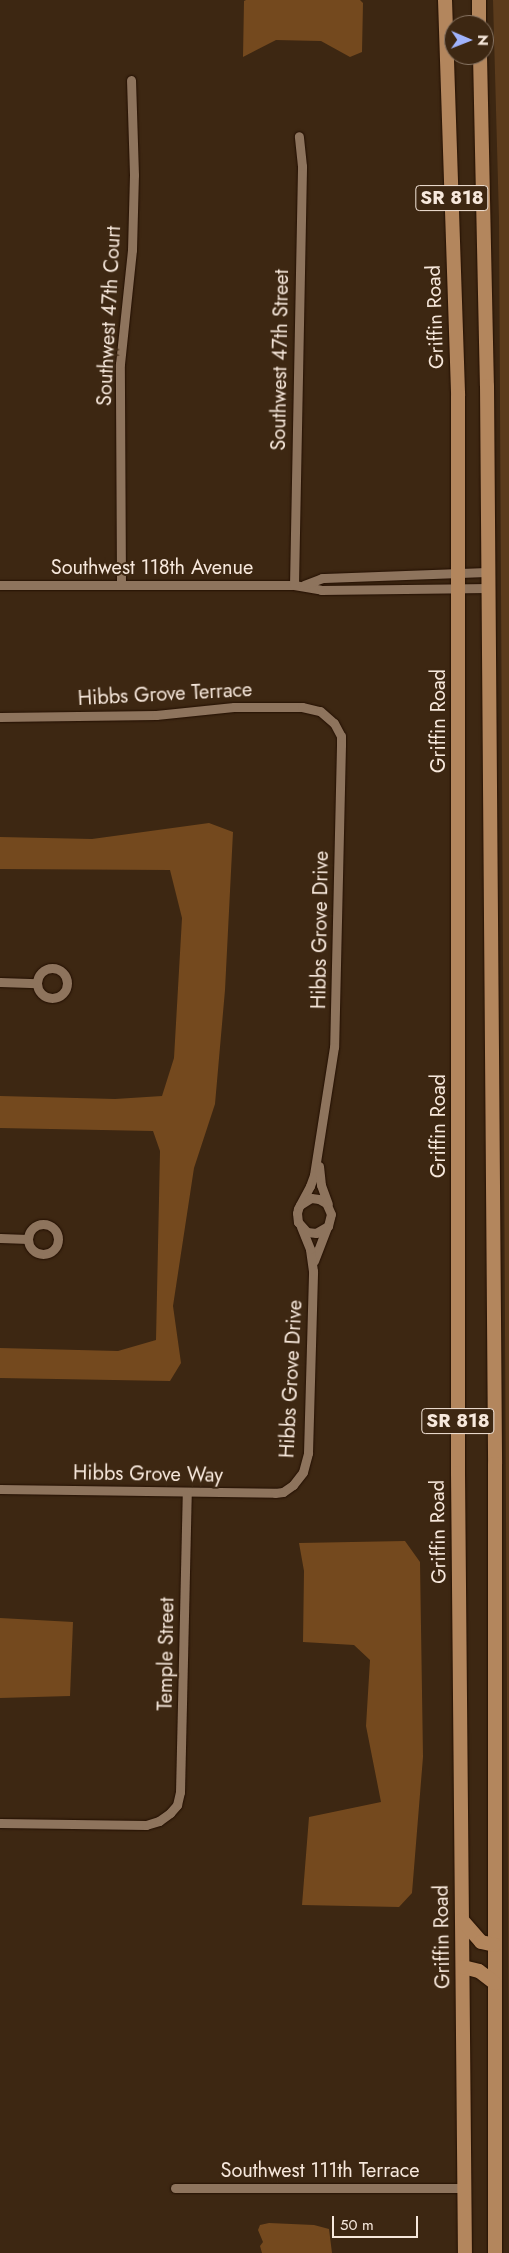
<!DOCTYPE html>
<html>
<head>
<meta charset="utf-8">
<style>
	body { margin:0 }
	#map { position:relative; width:509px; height:2253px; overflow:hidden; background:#3d2712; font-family:Jost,sans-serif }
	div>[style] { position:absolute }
	.green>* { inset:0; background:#5b3b1c }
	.water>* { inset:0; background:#74491e }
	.roads { filter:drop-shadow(0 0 1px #230f00) drop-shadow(0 0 1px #230f00) }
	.minor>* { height:9px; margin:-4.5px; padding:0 4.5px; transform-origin:4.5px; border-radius:4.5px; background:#8e745d }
	.minor>.ring { margin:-4.5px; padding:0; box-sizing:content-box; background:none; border:9px solid #8e745d; border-radius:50% }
	.primary>* { height:14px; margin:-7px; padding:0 7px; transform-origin:7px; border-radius:7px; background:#b3865d }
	span { translate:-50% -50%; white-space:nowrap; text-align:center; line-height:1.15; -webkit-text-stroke:4px #3d2712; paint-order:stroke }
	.shield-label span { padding:1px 4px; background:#3d2712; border:1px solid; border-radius:4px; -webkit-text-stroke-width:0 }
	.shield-label { font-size:19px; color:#f7e8dc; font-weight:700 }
	.street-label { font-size:20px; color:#f7e8dc }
	.north { position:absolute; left:444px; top:15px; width:50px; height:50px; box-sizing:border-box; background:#3d2712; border:1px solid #877463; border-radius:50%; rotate:91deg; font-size:14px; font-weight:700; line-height:20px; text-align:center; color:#f7e8dc }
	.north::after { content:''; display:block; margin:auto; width:18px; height:22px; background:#a0b3fd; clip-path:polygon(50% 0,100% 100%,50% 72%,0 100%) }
	.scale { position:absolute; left:332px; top:2216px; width:86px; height:22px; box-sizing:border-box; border:2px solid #f7e8dc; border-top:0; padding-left:6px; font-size:15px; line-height:18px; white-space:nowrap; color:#f7e8dc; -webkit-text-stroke:4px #3d2712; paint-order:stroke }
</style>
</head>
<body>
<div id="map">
	<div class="green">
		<div style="clip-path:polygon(493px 0,509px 0,509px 2071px,499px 219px)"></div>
	</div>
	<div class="water">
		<div style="clip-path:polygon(246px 0,360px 0,363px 3px,362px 52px,350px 57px,321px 41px,276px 40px,243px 57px,244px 1px)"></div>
		<div style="clip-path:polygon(209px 823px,233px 832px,225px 990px,215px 1104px,194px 1168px,173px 1306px,181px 1363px,170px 1381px,0 1378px,0 1348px,118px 1351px,156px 1340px,160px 1151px,153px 1131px,0 1128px,0 1096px,115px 1099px,162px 1096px,174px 1058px,182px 918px,170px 870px,0 869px,0 837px,92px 839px)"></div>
		<div style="clip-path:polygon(405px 1541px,420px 1562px,423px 1757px,412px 1893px,399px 1907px,302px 1905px,309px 1817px,381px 1802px,366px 1726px,370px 1660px,354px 1645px,303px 1642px,304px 1571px,299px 1543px)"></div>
		<div style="clip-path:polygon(0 1618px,73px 1622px,70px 1696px,0 1698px)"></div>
		<div style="clip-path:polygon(269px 2223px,314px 2225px,329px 2229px,332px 2253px,262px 2253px,260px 2246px,263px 2242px,258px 2230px,260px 2225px)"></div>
	</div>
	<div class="roads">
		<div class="minor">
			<div style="left:121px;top:583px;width:219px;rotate:-90.3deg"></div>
			<div style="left:120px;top:364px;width:115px;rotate:-84deg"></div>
			<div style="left:132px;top:250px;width:75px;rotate:-88.5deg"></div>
			<div style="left:134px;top:175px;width:95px;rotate:-91.8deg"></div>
			<div style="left:0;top:585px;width:294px"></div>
			<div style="left:294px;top:585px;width:27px;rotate:10deg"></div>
			<div style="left:321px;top:590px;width:168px;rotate:-0.7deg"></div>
			<div style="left:294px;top:585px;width:419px;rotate:-88.9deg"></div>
			<div style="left:302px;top:166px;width:30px;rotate:-96deg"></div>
			<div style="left:304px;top:585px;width:19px;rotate:-21deg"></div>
			<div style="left:322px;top:578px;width:167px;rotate:-2.1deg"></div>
			<div style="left:0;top:717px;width:156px;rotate:-0.7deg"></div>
			<div style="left:156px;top:715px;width:78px;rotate:-5.9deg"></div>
			<div style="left:234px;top:707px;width:68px"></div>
			<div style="left:302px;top:707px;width:18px;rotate:13deg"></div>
			<div style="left:320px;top:711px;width:18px;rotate:41deg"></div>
			<div style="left:334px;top:723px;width:15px;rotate:62deg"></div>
			<div style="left:341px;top:736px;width:9px;rotate:90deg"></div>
			<div style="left:341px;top:745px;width:302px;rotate:91.3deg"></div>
			<div style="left:334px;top:1047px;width:130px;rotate:98.9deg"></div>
			<div style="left:314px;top:1175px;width:12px;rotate:110deg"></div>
			<div style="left:310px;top:1186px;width:26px;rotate:118deg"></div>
			<div style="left:298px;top:1209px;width:4px;rotate:104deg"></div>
			<div style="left:297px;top:1213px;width:9px;rotate:84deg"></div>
			<div style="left:298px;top:1222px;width:13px;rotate:48deg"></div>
			<div style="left:307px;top:1232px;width:9px;rotate:6deg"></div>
			<div style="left:316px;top:1233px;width:14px;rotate:-30deg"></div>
			<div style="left:328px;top:1226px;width:12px;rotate:-76deg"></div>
			<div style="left:331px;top:1214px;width:12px;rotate:-114deg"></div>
			<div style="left:326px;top:1203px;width:8px;rotate:-150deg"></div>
			<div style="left:319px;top:1199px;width:8px;rotate:-173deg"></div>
			<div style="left:311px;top:1198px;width:13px;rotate:148deg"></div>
			<div class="ring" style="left:37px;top:968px;width:21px;height:21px"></div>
			<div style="left:0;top:982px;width:37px;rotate:2deg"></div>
			<div style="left:319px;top:1166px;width:19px;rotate:84deg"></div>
			<div style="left:321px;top:1185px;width:20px;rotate:70deg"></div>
			<div class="ring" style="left:28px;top:1224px;width:21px;height:21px"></div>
			<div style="left:0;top:1238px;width:28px;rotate:2deg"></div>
			<div style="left:314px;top:1261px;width:36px;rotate:-69deg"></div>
			<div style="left:0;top:1489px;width:275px;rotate:0.8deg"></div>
			<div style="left:275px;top:1493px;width:8px;rotate:-7deg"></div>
			<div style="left:283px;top:1492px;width:12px;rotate:-35deg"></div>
			<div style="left:293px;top:1485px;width:16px;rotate:-52deg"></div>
			<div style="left:303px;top:1472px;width:20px;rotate:-75deg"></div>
			<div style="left:308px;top:1453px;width:182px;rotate:-88.4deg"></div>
			<div style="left:313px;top:1271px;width:22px;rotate:-98deg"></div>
			<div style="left:310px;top:1249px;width:24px;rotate:-112deg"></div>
			<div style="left:0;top:1823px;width:146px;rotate:0.8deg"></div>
			<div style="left:146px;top:1825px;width:14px;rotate:-17deg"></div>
			<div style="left:159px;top:1821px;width:14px;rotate:-36deg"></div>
			<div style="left:170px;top:1813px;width:11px;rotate:-49deg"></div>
			<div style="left:177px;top:1805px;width:13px;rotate:-77deg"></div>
			<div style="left:180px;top:1792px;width:300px;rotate:-88.7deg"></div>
			<div style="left:175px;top:2188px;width:290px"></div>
		</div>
		<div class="primary">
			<div style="left:445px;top:0;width:396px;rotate:88.1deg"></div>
			<div style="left:458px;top:396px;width:1077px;rotate:90deg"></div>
			<div style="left:458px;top:1473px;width:780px;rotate:89.49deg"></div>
			<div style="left:479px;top:0;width:25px;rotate:90deg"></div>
			<div style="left:480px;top:55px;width:331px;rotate:88.8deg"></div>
			<div style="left:487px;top:386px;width:1078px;rotate:89.57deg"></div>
			<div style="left:495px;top:1464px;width:789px;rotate:90deg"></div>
			<div style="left:462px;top:1920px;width:29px;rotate:49deg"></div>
			<div style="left:481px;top:1942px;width:14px;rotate:12deg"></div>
			<div style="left:463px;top:1967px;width:16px;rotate:14deg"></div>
			<div style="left:479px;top:1971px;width:20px;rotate:37deg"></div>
		</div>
	</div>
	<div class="shield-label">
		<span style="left:452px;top:198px">SR 818</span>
		<span style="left:458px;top:1421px">SR 818</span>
	</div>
	<div class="street-label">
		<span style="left:109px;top:316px;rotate:-87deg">Southwest 47th Court</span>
		<span style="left:435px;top:317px;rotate:-92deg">Griffin Road</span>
		<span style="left:280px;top:360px;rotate:-89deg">Southwest 47th Street</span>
		<span style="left:152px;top:567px">Southwest 118th Avenue</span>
		<span style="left:165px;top:694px;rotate:-3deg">Hibbs Grove Terrace</span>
		<span style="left:438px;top:721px;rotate:-90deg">Griffin Road</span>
		<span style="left:320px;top:930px;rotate:-89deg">Hibbs Grove Drive</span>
		<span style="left:438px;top:1126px;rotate:-90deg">Griffin Road</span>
		<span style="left:291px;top:1379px;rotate:-87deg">Hibbs Grove Drive</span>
		<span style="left:148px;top:1474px;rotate:1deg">Hibbs Grove Way</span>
		<span style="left:438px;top:1532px;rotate:-91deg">Griffin Road</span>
		<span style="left:166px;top:1654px;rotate:-89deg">Temple Street</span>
		<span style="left:442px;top:1937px;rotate:-91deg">Griffin Road</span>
		<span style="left:320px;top:2170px">Southwest 111th Terrace</span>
	</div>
	<div class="north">N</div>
	<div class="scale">50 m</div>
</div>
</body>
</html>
